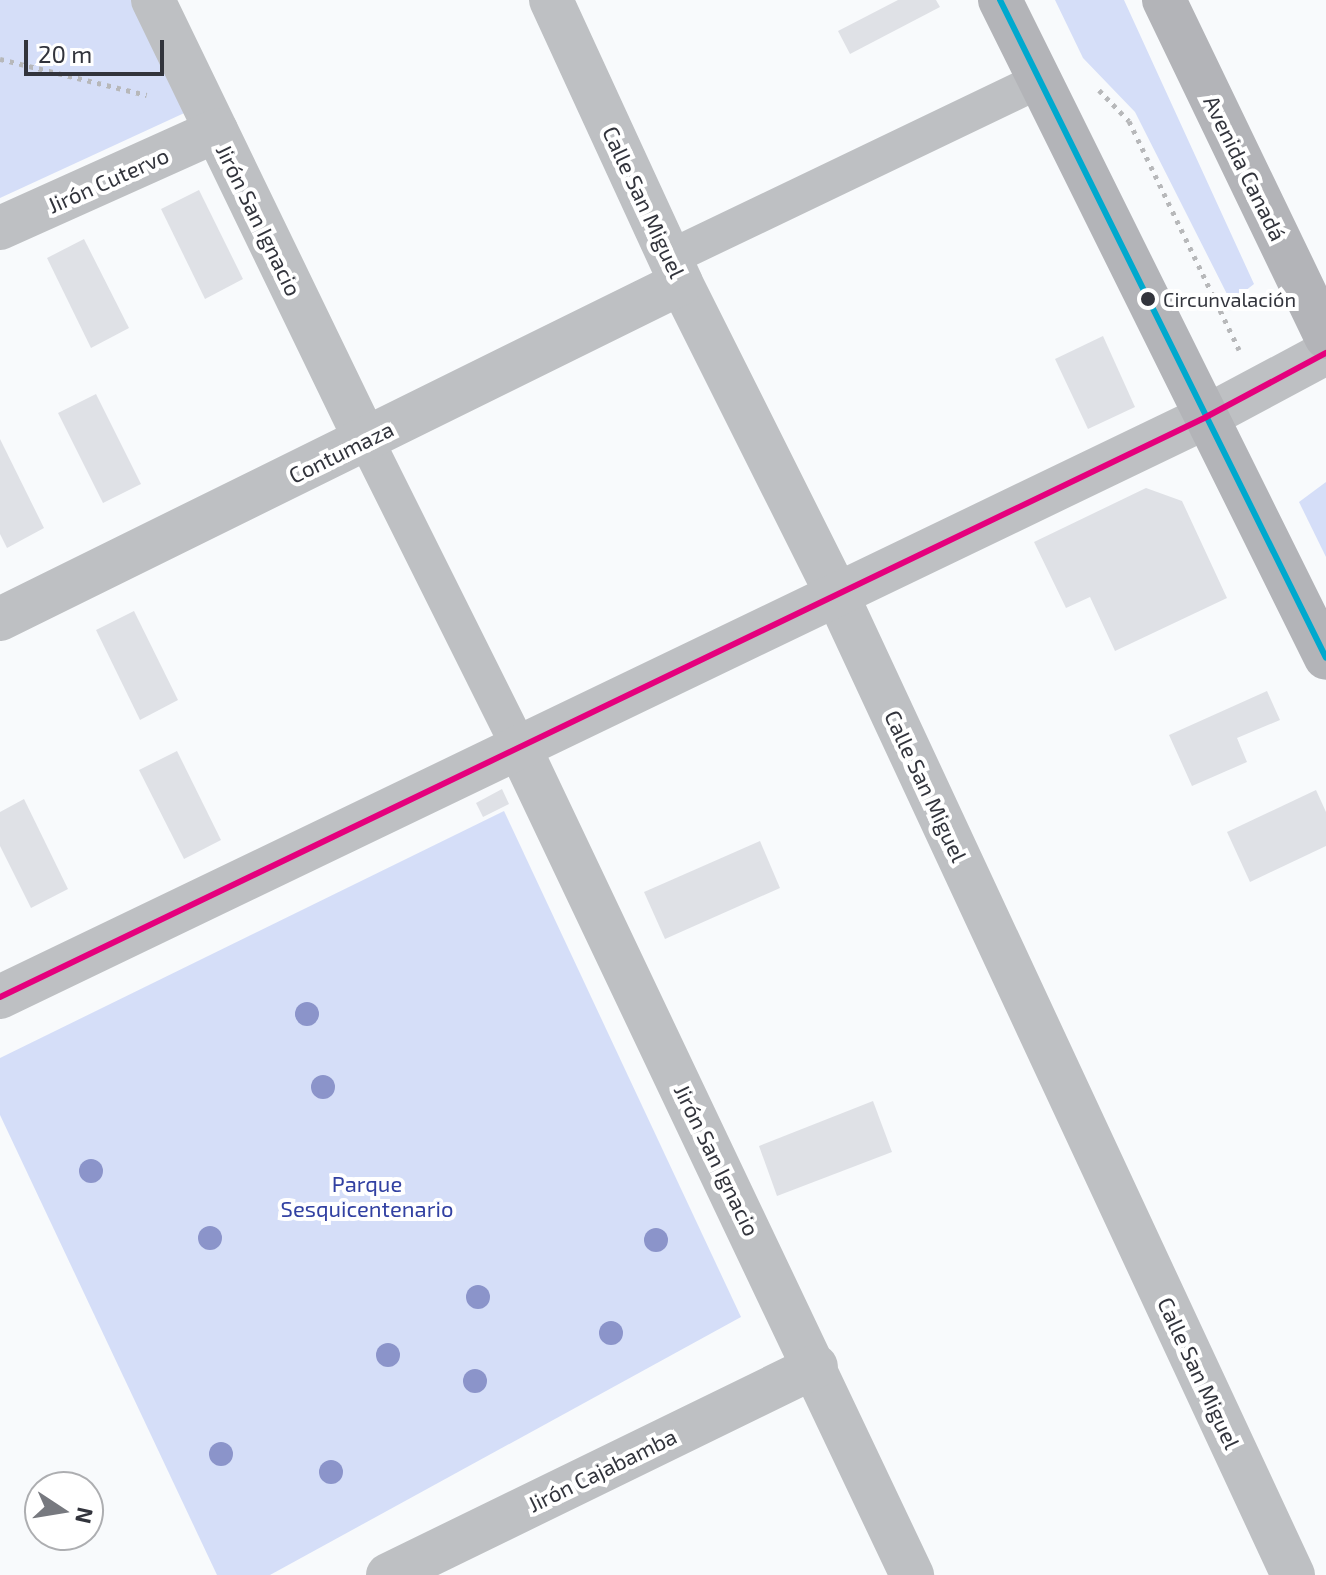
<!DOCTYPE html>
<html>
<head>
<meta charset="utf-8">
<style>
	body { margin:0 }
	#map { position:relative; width:1326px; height:1575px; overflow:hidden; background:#f8fafc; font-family:"Exo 2",sans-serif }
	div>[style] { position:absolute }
	.green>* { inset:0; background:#d5def8 }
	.building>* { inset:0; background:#dfe1e6 }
	.path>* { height:5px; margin-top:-2.5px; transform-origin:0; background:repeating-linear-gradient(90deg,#b7b8ba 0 4px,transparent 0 10px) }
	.pedestrian>* { height:36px; margin:-18px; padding:0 18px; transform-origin:18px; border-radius:18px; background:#bec0c3 }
	.minor>* { height:44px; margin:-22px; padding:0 22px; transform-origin:22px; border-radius:22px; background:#bec0c3 }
	.secondary>* { height:44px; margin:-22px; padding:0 22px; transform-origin:22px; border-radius:22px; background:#b3b4b8 }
	.bus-1>* { height:6px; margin:-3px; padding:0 3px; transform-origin:3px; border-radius:3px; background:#00a9ce }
	.bus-2>* { height:6px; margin:-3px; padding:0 3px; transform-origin:3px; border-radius:3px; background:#e5007d }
	.trees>* { width:24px; height:24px; margin:-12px; border-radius:50%; background:#8b94ca }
	.dots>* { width:22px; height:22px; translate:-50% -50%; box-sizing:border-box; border:4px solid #fff; border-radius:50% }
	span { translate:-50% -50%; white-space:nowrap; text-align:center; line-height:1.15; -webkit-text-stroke:8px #fff; paint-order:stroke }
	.bus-label { font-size:20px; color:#32343c }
	.left { translate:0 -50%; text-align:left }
	.street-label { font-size:22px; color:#32343c }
	.park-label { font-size:22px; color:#3241a2 }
	.north { position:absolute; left:24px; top:1471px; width:80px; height:80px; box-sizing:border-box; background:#fff; border:2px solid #adaeb1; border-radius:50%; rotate:102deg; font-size:22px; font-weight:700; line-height:32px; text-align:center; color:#32343c }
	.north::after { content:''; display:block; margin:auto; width:28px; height:36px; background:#77797f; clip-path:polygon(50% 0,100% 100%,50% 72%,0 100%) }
	.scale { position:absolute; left:24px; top:40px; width:140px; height:36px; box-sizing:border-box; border:4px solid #32343c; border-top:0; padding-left:10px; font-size:24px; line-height:28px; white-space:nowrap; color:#32343c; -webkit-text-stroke:6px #fff; paint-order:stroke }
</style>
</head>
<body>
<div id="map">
	<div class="green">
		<div style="clip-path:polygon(0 0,138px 0,193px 109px,0 198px)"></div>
		<div style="clip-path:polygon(1055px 0,1124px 0,1254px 284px,1231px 302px,1135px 112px,1083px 58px)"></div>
		<div style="clip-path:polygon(1326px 482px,1326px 557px,1299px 502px)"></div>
		<div style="clip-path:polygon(504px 811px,741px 1317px,270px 1575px,217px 1575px,0 1115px,0 1058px)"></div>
	</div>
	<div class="building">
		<div style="clip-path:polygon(898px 0,936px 0,940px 7px,850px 54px,838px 31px)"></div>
		<div style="clip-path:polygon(199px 190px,243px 279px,205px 299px,161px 209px)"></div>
		<div style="clip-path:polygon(84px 239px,129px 328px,91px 348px,47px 258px)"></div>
		<div style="clip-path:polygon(1103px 336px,1135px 407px,1088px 429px,1055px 359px)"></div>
		<div style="clip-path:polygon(96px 394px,141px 484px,103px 503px,58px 413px)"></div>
		<div style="clip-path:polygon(0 439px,44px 528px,7px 548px,0 534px)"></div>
		<div style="clip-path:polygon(1146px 488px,1182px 501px,1227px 598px,1115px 651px,1090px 597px,1066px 608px,1034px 542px)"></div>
		<div style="clip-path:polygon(134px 611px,178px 700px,140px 720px,96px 630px)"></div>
		<div style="clip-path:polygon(1267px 691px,1280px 720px,1237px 738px,1247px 762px,1192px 786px,1169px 735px)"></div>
		<div style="clip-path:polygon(177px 751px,221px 840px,184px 859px,139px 770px)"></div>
		<div style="clip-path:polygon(502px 789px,509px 804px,483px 817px,476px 803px)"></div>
		<div style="clip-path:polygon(1316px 790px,1326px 812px,1326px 846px,1250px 882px,1227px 832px)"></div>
		<div style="clip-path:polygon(24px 799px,68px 889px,31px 908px,0 846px,0 812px)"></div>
		<div style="clip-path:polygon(760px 841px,780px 888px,665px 939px,644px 892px)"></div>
		<div style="clip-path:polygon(873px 1101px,892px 1152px,777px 1196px,759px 1146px)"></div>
	</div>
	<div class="path">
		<div style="left:0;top:59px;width:151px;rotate:13.8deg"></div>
		<div style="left:1099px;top:90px;width:43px;rotate:45.9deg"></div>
		<div style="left:1129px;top:121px;width:254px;rotate:64.3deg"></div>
	</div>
	<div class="pedestrian">
		<div style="left:669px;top:258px;width:410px;rotate:-25.6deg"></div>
		<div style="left:366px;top:440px;width:343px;rotate:63.5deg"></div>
	</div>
	<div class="minor">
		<div style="left:153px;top:0;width:489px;rotate:64.2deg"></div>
		<div style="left:551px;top:0;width:311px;rotate:65.3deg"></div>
		<div style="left:681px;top:283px;width:349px;rotate:63.4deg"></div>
		<div style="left:837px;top:595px;width:1081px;rotate:65.05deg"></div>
		<div style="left:0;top:228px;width:237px;rotate:-24.2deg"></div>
		<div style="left:0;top:619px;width:759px;rotate:-26.26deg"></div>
		<div style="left:519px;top:747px;width:917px;rotate:64.61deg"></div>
		<div style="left:0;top:997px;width:1338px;rotate:-25.68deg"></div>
		<div style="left:1206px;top:417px;width:136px;rotate:-28.1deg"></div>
		<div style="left:388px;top:1575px;width:476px;rotate:-26deg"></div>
	</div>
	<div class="secondary">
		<div style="left:1000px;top:0;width:734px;rotate:63.64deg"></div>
		<div style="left:1164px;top:0;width:374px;rotate:64.3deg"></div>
	</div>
	<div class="bus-1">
		<div style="left:1000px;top:0;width:734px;rotate:63.64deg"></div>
	</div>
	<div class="bus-2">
		<div style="left:0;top:997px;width:1338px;rotate:-25.68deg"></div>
		<div style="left:1206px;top:417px;width:136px;rotate:-28.1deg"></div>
	</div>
	<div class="trees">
		<div style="left:307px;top:1014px"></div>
		<div style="left:323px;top:1087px"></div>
		<div style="left:91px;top:1171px"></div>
		<div style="left:210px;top:1238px"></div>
		<div style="left:656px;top:1240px"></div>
		<div style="left:478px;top:1297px"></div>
		<div style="left:611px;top:1333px"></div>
		<div style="left:388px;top:1355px"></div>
		<div style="left:475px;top:1381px"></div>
		<div style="left:221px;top:1454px"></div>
		<div style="left:331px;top:1472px"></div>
	</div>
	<div class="dots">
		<div style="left:1148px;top:299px;background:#32343c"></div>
	</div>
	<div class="bus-label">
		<span class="left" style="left:1163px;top:299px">Circunvalación</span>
	</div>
	<div class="street-label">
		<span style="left:1245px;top:168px;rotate:64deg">Avenida Canadá</span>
		<span style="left:108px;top:180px;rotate:-24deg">Jirón Cutervo</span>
		<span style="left:644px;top:202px;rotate:65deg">Calle San Miguel</span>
		<span style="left:259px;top:220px;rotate:64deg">Jirón San Ignacio</span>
		<span style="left:341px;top:452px;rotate:-26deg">Contumaza</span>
		<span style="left:926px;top:786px;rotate:65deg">Calle San Miguel</span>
		<span style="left:717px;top:1160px;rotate:64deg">Jirón San Ignacio</span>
		<span style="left:1199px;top:1373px;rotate:65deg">Calle San Miguel</span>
		<span style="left:602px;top:1470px;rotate:-26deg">Jirón Cajabamba</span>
	</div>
	<div class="park-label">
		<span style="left:367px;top:1196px">Parque<br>Sesquicentenario</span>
	</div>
	<div class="north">N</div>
	<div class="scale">20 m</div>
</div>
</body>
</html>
